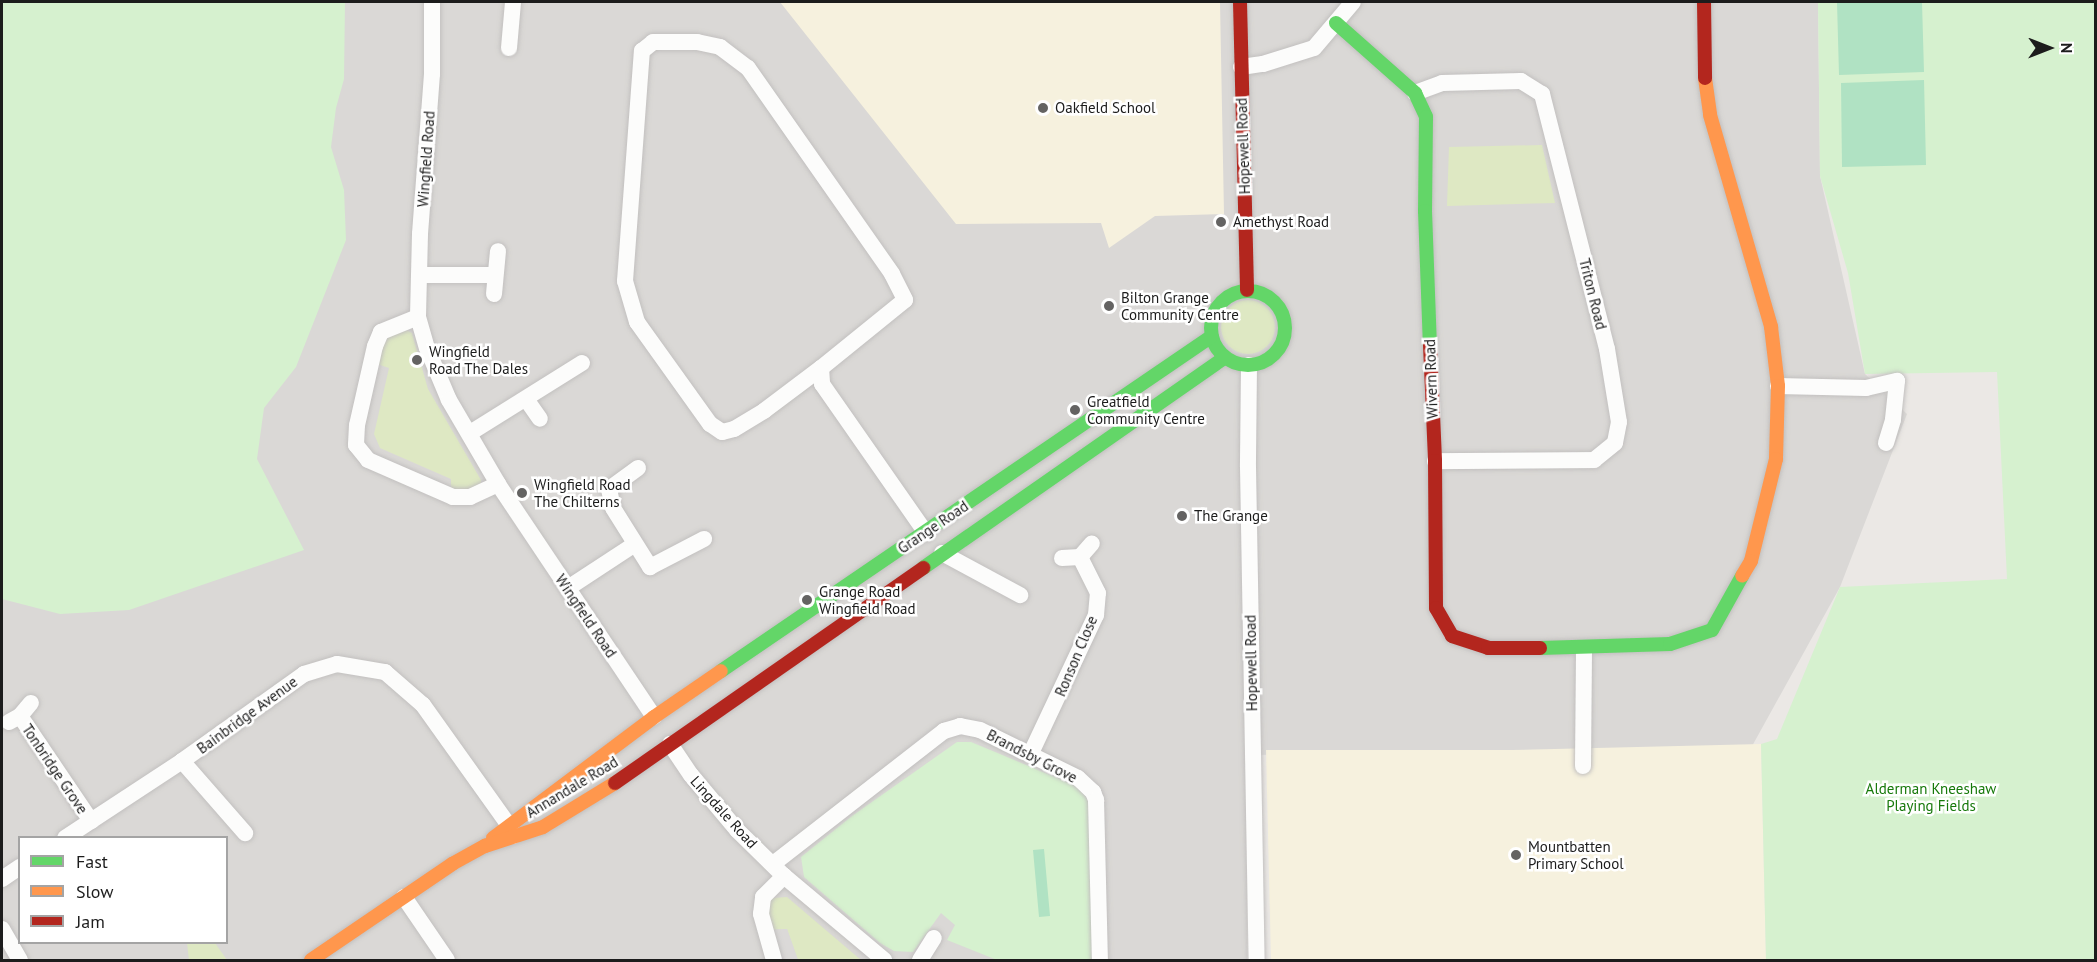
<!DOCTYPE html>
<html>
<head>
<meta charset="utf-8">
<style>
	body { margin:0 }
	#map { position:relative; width:2097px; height:962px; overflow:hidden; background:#ebe8e5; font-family:"PT Sans",sans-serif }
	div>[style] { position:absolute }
	.residential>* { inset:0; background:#dad8d6 }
	.education>* { inset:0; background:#f6f1de }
	.grass>* { inset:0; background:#dee8c3 }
	.round { border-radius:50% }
	.park>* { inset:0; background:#d6f1cf }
	.pitch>* { inset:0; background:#b0e2c3 }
	.parking>* { inset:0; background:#dbd9d8 }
	.roads { filter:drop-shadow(0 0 2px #c2c0bf) drop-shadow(0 0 2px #c2c0bf) }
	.street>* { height:16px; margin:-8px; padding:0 8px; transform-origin:8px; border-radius:8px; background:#fcfcfb }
	.fast>* { height:14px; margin:-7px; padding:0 7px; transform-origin:7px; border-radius:7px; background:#63d668 }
	.fast>.ring { margin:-7px; padding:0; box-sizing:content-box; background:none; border:14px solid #63d668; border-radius:50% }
	.slow>* { height:14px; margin:-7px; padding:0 7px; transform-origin:7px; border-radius:7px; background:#ff974d }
	.jam>* { height:14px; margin:-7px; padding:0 7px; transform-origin:7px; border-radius:7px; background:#b3261e }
	.dots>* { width:16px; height:16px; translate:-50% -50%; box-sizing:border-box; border:3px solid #fff; border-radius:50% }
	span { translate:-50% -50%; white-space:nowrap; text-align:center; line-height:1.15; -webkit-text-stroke:5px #fff; paint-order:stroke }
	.poi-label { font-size:15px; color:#1c1c1c }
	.left { translate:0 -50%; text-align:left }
	.street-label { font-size:15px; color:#1c1c1c }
	.park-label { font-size:15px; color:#17790b }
	.frame { position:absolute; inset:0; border:3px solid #1c1c1c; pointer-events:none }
	.legend { position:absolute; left:18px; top:836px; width:210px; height:108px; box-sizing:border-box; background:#fff; border:2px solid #a4a4a4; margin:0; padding:8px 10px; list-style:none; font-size:18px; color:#1c1c1c }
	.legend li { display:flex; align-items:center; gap:12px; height:30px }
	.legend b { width:30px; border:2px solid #a4a4a4 }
	.north { position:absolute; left:2019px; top:18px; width:60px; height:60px; -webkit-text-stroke:4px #fff; paint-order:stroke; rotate:90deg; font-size:16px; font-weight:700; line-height:24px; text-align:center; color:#1c1c1c }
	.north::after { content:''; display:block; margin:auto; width:21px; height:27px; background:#1c1c1c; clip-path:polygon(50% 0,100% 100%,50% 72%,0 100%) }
</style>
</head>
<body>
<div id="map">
	<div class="residential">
		<div style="clip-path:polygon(evenodd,2px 2px,1818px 2px,1820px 176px,1865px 374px,1907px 414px,1840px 587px,1751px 748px,1247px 755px,1247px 960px,2px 960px,2px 2px,20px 838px,226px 838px,226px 942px,20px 942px,20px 838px)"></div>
	</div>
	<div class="education">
		<div style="clip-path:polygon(780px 2px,1220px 2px,1224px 214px,1155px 216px,1109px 248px,1101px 223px,956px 224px)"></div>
		<div style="clip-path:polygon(1761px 744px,1766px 960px,1271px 960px,1266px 750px,1512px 750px)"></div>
	</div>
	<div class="grass">
		<div style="clip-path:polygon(1542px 145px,1555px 203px,1447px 206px,1449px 147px)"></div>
		<div class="round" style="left:1221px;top:300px;width:54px;height:54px"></div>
		<div style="clip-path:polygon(406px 330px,412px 333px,428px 389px,481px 480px,481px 484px,466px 492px,451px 492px,451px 479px,380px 448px,374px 434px,389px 368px,377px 364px,382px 342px,393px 332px)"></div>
		<div style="clip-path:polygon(787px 897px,861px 960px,798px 960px,787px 929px,769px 930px,768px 902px,773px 898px)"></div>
		<div style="clip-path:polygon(187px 943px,215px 943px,227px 960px,189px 960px)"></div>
	</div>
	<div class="park">
		<div style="clip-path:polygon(2px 2px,345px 2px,344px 79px,336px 108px,331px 147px,344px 190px,346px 240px,296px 367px,264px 408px,257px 459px,304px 550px,129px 610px,60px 614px,2px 599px)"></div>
		<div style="clip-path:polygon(1818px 2px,2095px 2px,2095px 960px,1766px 960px,1761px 744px,1777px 739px,1840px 587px,2007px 579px,1997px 372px,1865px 374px,1848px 273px,1820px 176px)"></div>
		<div style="clip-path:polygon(957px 742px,971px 742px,1074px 785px,1085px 796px,1090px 805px,1095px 960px,997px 960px,947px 940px,955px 925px,941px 913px,913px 952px,894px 951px,880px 943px,804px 877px,801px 857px,852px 816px)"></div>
	</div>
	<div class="pitch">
		<div style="clip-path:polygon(1837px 2px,1922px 2px,1924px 72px,1839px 75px)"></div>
		<div style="clip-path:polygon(1924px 80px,1926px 165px,1842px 167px,1841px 83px)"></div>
		<div style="clip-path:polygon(1044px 849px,1050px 916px,1039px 917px,1033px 850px)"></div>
	</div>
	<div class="parking">
		<div style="clip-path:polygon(787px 929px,798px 960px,778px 960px,769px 930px)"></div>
	</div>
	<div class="roads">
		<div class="street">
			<div style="left:432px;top:2px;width:72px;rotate:90deg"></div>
			<div style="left:432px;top:74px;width:160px;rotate:94.3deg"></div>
			<div style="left:420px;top:234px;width:83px;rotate:91.4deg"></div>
			<div style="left:418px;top:317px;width:32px;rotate:74deg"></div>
			<div style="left:427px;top:348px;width:56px;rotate:67.1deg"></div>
			<div style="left:449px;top:400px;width:97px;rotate:59.7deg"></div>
			<div style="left:498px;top:484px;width:280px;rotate:56.2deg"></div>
			<div style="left:509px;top:48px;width:46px;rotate:-85deg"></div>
			<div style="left:1241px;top:67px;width:22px;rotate:-8deg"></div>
			<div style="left:1263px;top:64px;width:53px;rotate:-17.4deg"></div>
			<div style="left:1314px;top:48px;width:60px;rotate:-49.7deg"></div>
			<div style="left:1415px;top:93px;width:29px;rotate:-20deg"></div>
			<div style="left:1442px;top:83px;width:79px;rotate:-1.5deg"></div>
			<div style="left:1521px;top:81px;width:25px;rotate:32deg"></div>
			<div style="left:1542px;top:94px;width:263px;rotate:75.7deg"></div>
			<div style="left:1607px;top:349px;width:74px;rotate:80.7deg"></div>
			<div style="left:1619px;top:422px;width:21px;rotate:101deg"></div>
			<div style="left:1615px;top:443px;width:27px;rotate:141deg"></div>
			<div style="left:1594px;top:460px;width:159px;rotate:179.6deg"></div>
			<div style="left:420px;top:275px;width:74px"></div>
			<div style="left:494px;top:294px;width:43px;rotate:-84.7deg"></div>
			<div style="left:418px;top:317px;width:40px;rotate:158deg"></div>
			<div style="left:381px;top:332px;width:15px;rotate:113deg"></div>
			<div style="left:375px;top:346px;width:81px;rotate:102.8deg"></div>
			<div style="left:357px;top:425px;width:20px;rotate:93deg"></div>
			<div style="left:356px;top:445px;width:19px;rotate:51deg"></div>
			<div style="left:368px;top:460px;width:93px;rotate:23.5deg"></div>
			<div style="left:453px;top:497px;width:17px"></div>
			<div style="left:470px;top:497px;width:31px;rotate:-25deg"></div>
			<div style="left:1249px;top:365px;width:102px;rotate:90.6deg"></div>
			<div style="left:1248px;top:467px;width:493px;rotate:89deg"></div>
			<div style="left:821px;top:368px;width:71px;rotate:143deg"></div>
			<div style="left:764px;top:411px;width:35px;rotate:149deg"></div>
			<div style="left:734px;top:429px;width:12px;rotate:166deg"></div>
			<div style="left:722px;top:432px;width:14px;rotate:-146deg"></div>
			<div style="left:710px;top:424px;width:125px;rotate:-125.6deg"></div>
			<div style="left:637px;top:322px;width:43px;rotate:-106.3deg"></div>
			<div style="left:625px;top:281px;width:231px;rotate:-85.8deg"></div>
			<div style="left:642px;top:51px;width:14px;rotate:-39deg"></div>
			<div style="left:653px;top:42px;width:44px"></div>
			<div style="left:697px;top:42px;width:24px;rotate:12deg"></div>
			<div style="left:720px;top:47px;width:35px;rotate:37deg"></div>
			<div style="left:748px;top:68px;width:251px;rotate:55deg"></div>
			<div style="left:892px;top:274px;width:29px;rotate:63deg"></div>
			<div style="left:905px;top:300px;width:108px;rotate:141deg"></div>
			<div style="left:821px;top:368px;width:16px;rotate:86deg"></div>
			<div style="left:822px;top:384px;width:182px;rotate:55.1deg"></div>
			<div style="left:1778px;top:386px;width:88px;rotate:1.3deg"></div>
			<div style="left:1866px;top:388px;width:32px;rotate:-13deg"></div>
			<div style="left:1897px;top:381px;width:39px;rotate:96deg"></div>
			<div style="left:1893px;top:420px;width:24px;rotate:107deg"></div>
			<div style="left:526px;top:399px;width:24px;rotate:55deg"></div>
			<div style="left:470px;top:433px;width:132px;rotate:-32deg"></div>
			<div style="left:638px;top:468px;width:36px;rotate:144deg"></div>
			<div style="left:609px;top:489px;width:19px;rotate:78deg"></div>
			<div style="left:613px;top:508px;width:70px;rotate:57.9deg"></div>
			<div style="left:650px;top:567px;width:61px;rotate:-27.4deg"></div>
			<div style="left:942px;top:553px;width:89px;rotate:28.3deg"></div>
			<div style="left:1062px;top:558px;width:18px;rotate:-3deg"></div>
			<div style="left:1080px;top:557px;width:18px;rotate:-49deg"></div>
			<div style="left:568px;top:588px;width:80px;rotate:-33.3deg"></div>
			<div style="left:20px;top:716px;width:127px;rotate:55.9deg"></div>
			<div style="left:9px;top:722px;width:13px;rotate:-29deg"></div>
			<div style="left:20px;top:716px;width:17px;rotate:-50deg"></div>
			<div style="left:670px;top:744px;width:37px;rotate:56deg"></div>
			<div style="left:691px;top:775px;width:72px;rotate:50.1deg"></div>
			<div style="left:737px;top:830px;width:66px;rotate:44.4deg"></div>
			<div style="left:784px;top:876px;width:131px;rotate:40deg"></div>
			<div style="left:1031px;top:753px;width:153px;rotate:-64.8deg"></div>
			<div style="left:1096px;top:615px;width:22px;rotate:-85deg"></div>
			<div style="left:1098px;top:593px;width:40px;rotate:-116.6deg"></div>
			<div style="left:182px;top:761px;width:96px;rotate:48.8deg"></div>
			<div style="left:1583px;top:766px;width:118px;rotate:-89.5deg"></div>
			<div style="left:65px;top:838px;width:140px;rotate:-33.3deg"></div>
			<div style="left:182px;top:761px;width:150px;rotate:-35.5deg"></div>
			<div style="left:304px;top:674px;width:34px;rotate:-17deg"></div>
			<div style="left:337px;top:664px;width:49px;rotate:9.5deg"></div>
			<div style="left:385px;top:672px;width:50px;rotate:41deg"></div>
			<div style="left:423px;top:705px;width:146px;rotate:54.5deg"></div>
			<div style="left:508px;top:824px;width:13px;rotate:67deg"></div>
			<div style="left:773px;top:864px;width:217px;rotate:-37.9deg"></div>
			<div style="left:944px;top:731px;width:17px;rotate:-17deg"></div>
			<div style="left:960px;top:726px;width:20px;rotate:11deg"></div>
			<div style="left:980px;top:730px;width:109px;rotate:26.1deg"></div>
			<div style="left:1078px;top:778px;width:21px;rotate:43deg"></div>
			<div style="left:1093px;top:792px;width:9px;rotate:69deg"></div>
			<div style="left:1096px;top:800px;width:160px;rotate:88.6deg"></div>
			<div style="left:2px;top:879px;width:22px;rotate:-34deg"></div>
			<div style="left:404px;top:897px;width:76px;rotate:55.7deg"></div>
			<div style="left:2px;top:929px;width:36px;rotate:60deg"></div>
			<div style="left:774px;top:960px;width:48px;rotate:-105.8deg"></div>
			<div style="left:761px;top:914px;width:17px;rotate:-83deg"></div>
			<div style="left:763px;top:897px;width:30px;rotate:-45deg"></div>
			<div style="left:920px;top:960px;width:26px;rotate:-58deg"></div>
		</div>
		<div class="fast">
			<div style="left:1336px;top:23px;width:106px;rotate:41.5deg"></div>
			<div style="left:1415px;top:93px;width:26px;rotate:65deg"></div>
			<div style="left:1426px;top:117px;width:94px;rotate:90.6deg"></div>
			<div style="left:1425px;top:211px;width:134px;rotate:87.9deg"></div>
			<div class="ring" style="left:1211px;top:291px;width:60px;height:60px"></div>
			<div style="left:923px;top:568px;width:368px;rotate:-34.9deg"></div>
			<div style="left:1540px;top:648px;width:130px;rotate:-1.8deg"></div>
			<div style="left:1670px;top:644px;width:44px;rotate:-18.4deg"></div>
			<div style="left:1712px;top:630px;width:62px;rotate:-60.9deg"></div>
			<div style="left:721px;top:671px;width:594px;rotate:-34.3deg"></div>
		</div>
		<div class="slow">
			<div style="left:1705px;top:78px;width:37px;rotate:82deg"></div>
			<div style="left:1710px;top:115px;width:221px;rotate:73.9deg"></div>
			<div style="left:1771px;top:327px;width:59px;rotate:83.2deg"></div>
			<div style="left:1778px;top:386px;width:73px;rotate:91.6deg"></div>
			<div style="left:1776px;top:459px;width:105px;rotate:103.8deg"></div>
			<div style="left:1751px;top:561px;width:17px;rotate:121deg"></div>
			<div style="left:493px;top:838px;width:201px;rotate:-36.9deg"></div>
			<div style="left:654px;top:717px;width:81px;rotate:-34.5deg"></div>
			<div style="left:311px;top:960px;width:171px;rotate:-34.2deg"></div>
			<div style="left:452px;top:864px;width:38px;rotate:-29deg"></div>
			<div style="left:485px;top:846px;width:61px;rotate:-18.1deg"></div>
			<div style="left:543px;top:827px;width:84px;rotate:-31.4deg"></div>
		</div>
		<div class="jam">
			<div style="left:1240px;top:2px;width:288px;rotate:88.6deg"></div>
			<div style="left:1704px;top:2px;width:76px;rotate:89.2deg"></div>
			<div style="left:1430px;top:345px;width:116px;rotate:87.5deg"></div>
			<div style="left:1435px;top:461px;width:147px;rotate:89.6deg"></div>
			<div style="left:1436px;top:608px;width:32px;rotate:60deg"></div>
			<div style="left:1452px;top:636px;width:38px;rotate:18deg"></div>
			<div style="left:1488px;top:648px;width:52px"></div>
			<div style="left:615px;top:783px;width:376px;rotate:-34.9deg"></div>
		</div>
	</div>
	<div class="dots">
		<div style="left:1043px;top:108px;background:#646362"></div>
		<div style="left:1221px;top:222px;background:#646362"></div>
		<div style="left:1109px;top:306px;background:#646362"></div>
		<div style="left:417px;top:360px;background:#646362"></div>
		<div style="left:1075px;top:410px;background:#646362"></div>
		<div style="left:522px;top:493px;background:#646362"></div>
		<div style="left:1182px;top:516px;background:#646362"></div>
		<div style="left:807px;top:600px;background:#646362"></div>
		<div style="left:1516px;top:855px;background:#646362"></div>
	</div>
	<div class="poi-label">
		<span class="left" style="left:1055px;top:108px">Oakfield School</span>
		<span class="left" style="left:1233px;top:222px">Amethyst Road</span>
		<span class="left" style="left:1121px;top:306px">Bilton Grange<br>Community Centre</span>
		<span class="left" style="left:429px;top:360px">Wingfield<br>Road The Dales</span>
		<span class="left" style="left:1087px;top:410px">Greatfield<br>Community Centre</span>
		<span class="left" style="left:534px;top:493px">Wingfield Road<br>The Chilterns</span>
		<span class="left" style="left:1194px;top:516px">The Grange</span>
		<span class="left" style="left:819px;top:600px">Grange Road<br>Wingfield Road</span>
		<span class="left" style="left:1528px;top:855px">Mountbatten<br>Primary School</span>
	</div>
	<div class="street-label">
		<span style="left:1243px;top:146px;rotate:-92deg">Hopewell Road</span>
		<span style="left:426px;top:159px;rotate:-86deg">Wingfield Road</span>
		<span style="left:1593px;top:294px;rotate:76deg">Triton Road</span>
		<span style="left:1431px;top:379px;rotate:-92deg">Wivern Road</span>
		<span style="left:933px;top:527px;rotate:-34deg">Grange Road</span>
		<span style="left:586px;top:616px;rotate:56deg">Wingfield Road</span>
		<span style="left:1076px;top:656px;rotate:-67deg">Ronson Close</span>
		<span style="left:1251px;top:663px;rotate:-91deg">Hopewell Road</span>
		<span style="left:247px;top:715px;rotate:-36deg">Bainbridge Avenue</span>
		<span style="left:1032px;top:756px;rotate:27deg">Brandsby Grove</span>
		<span style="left:55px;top:769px;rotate:56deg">Tonbridge Grove</span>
		<span style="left:572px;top:787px;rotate:-31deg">Annandale Road</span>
		<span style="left:724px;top:812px;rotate:48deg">Lingdale Road</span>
	</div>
	<div class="park-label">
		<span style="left:1931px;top:797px">Alderman Kneeshaw<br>Playing Fields</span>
	</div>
	<div class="frame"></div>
	<ul class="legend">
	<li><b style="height:8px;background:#63d668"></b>Fast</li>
	<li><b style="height:8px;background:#ff974d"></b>Slow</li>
	<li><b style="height:8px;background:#b3261e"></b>Jam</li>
	</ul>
	<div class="north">N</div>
</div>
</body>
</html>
